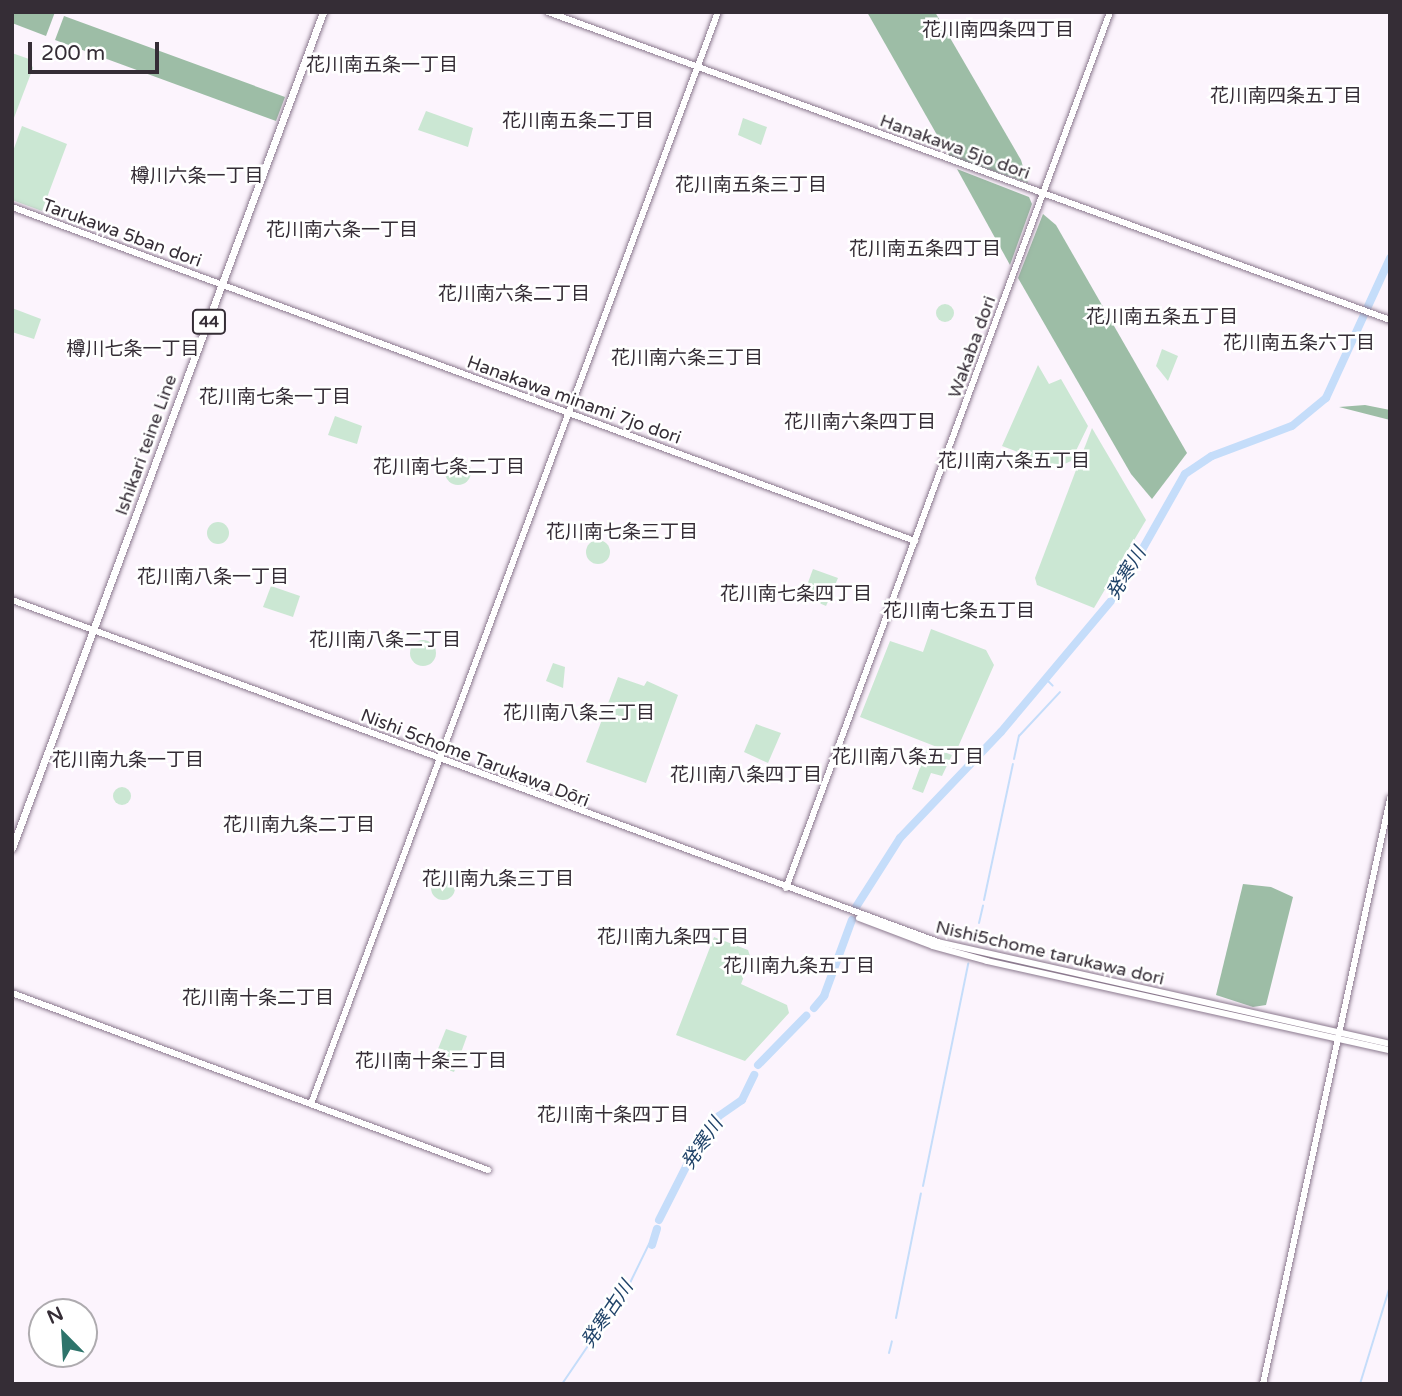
<!DOCTYPE html>
<html>
<head>
<meta charset="utf-8">
<style>
	body { margin:0 }
	#map { position:relative; width:1402px; height:1396px; overflow:hidden; background:#fcf4fd; font-family:"Varela Round","Noto Sans JP",sans-serif }
	div>[style] { position:absolute }
	.green>* { inset:0; background:#cbe7d3 }
	.round { border-radius:50% }
	.forest>* { inset:0; background:#9dbda6 }
	.stream>* { height:2px; margin:-1px; padding:0 1px; transform-origin:1px; border-radius:1px; background:#c5ddfa }
	.river>* { height:8px; margin:-4px; padding:0 4px; transform-origin:4px; border-radius:4px; background:#c5ddfa }
	.roads { filter:drop-shadow(0 0 2px #8a788d) drop-shadow(0 0 2px #8a788d) }
	.secondary>* { height:6px; margin:-3px; padding:0 3px; transform-origin:3px; border-radius:3px; background:#fff }
	.primary>* { height:7px; margin:-3.5px; padding:0 3.5px; transform-origin:3.5px; border-radius:3.5px; background:#fff }
	span { translate:-50% -50%; white-space:nowrap; text-align:center; line-height:1.15; -webkit-text-stroke:5px #fff; paint-order:stroke }
	.shield-label span { padding:2px 5px; background:#fff; border:2px solid; border-radius:5px; -webkit-text-stroke-width:0 }
	.shield-label { font-size:16px; color:#352d36; font-weight:700 }
	.street-label { font-size:18px; color:#352d36 }
	.neighbourhood-label { font-size:19px; color:#352d36 }
	.water-label { font-size:19px; color:#1f4268; font-style:italic }
	.frame { position:absolute; inset:0; border:14px solid #352d36; pointer-events:none }
	.north { position:absolute; left:28px; top:1298px; width:70px; height:70px; box-sizing:border-box; background:#fff; border:2px solid #aeabaf; border-radius:50%; rotate:336deg; font-size:19px; font-weight:700; line-height:28px; text-align:center; color:#352d36 }
	.north::after { content:''; display:block; margin:auto; width:24px; height:32px; background:#2e746b; clip-path:polygon(50% 0,100% 100%,50% 72%,0 100%) }
	.scale { position:absolute; left:28px; top:42px; width:131px; height:32px; box-sizing:border-box; border:4px solid #352d36; border-top:0; padding-left:9px; font-size:21px; line-height:24px; white-space:nowrap; color:#352d36; -webkit-text-stroke:5px #fff; paint-order:stroke }
</style>
</head>
<body>
<div id="map">
	<div class="green">
		<div style="clip-path:polygon(12px 53px,29px 59px,33px 68px,12px 123px)"></div>
		<div style="clip-path:polygon(426px 111px,473px 128px,468px 147px,418px 130px)"></div>
		<div style="clip-path:polygon(743px 118px,767px 127px,761px 145px,738px 135px)"></div>
		<div style="clip-path:polygon(22px 126px,67px 144px,42px 211px,12px 200px,12px 154px)"></div>
		<div class="round" style="left:936px;top:304px;width:18px;height:18px"></div>
		<div style="clip-path:polygon(12px 308px,41px 319px,34px 339px,12px 332px)"></div>
		<div style="clip-path:polygon(1162px 349px,1178px 356px,1168px 381px,1156px 366px)"></div>
		<div style="clip-path:polygon(1038px 365px,1049px 384px,1061px 379px,1088px 426px,1071px 461px,1058px 467px,1002px 446px)"></div>
		<div style="clip-path:polygon(335px 416px,362px 426px,357px 444px,328px 435px)"></div>
		<div style="clip-path:polygon(1092px 428px,1146px 520px,1094px 608px,1037px 585px,1035px 578px)"></div>
		<div class="round" style="left:445px;top:459px;width:26px;height:26px"></div>
		<div class="round" style="left:207px;top:522px;width:22px;height:22px"></div>
		<div class="round" style="left:586px;top:540px;width:24px;height:24px"></div>
		<div style="clip-path:polygon(813px 569px,838px 578px,826px 606px,803px 596px)"></div>
		<div style="clip-path:polygon(271px 586px,300px 596px,293px 617px,263px 607px)"></div>
		<div style="clip-path:polygon(931px 629px,986px 650px,994px 665px,955px 754px,860px 717px,890px 641px,923px 652px)"></div>
		<div class="round" style="left:410px;top:640px;width:26px;height:26px"></div>
		<div style="clip-path:polygon(553px 663px,565px 667px,563px 688px,546px 681px)"></div>
		<div style="clip-path:polygon(618px 677px,644px 686px,647px 681px,678px 695px,646px 783px,586px 762px)"></div>
		<div style="clip-path:polygon(756px 724px,781px 733px,768px 763px,744px 752px)"></div>
		<div style="clip-path:polygon(928px 746px,952px 755px,942px 776px,931px 773px,923px 793px,912px 789px)"></div>
		<div class="round" style="left:113px;top:787px;width:18px;height:18px"></div>
		<div class="round" style="left:431px;top:876px;width:24px;height:24px"></div>
		<div style="clip-path:polygon(714px 937px,748px 950px,751px 959px,741px 984px,787px 1005px,789px 1013px,745px 1061px,676px 1035px)"></div>
		<div style="clip-path:polygon(446px 1029px,467px 1036px,454px 1072px,432px 1064px)"></div>
	</div>
	<div class="forest">
		<div style="clip-path:polygon(12px 12px,55px 12px,46px 36px,12px 23px)"></div>
		<div style="clip-path:polygon(867px 12px,935px 12px,1021px 160px,1028px 183px,949px 156px)"></div>
		<div style="clip-path:polygon(64px 16px,285px 97px,276px 121px,55px 40px)"></div>
		<div style="clip-path:polygon(957px 169px,1029px 197px,1032px 204px,1010px 265px)"></div>
		<div style="clip-path:polygon(1043px 214px,1056px 225px,1187px 453px,1152px 499px,1131px 474px,1018px 278px)"></div>
		<div style="clip-path:polygon(1365px 405px,1390px 410px,1390px 420px,1339px 407px)"></div>
		<div style="clip-path:polygon(1243px 884px,1271px 887px,1293px 897px,1266px 1005px,1253px 1007px,1216px 995px)"></div>
	</div>
	<div class="stream">
		<div style="left:1047px;top:680px;width:8px;rotate:45deg"></div>
		<div style="left:1014px;top:759px;width:24px;rotate:-78deg"></div>
		<div style="left:1019px;top:736px;width:60px;rotate:-47deg"></div>
		<div style="left:984px;top:900px;width:139px;rotate:-78deg"></div>
		<div style="left:979px;top:923px;width:18px;rotate:-77deg"></div>
		<div style="left:975px;top:942px;width:13px;rotate:-77deg"></div>
		<div style="left:923px;top:1186px;width:227px;rotate:-78.5deg"></div>
		<div style="left:896px;top:1318px;width:127px;rotate:-78.7deg"></div>
		<div style="left:889px;top:1353px;width:12px;rotate:-76deg"></div>
		<div style="left:562px;top:1384px;width:117px;rotate:-55.8deg"></div>
		<div style="left:628px;top:1287px;width:48px;rotate:-64deg"></div>
		<div style="left:1360px;top:1384px;width:102px;rotate:-73deg"></div>
	</div>
	<div class="river">
		<div style="left:856px;top:907px;width:82px;rotate:-57.5deg"></div>
		<div style="left:900px;top:838px;width:146px;rotate:-46.4deg"></div>
		<div style="left:1001px;top:732px;width:180px;rotate:-50deg"></div>
		<div style="left:1117px;top:594px;width:138px;rotate:-60.5deg"></div>
		<div style="left:1185px;top:474px;width:32px;rotate:-34deg"></div>
		<div style="left:1212px;top:456px;width:85px;rotate:-20.6deg"></div>
		<div style="left:1292px;top:426px;width:44px;rotate:-39.5deg"></div>
		<div style="left:1326px;top:398px;width:154px;rotate:-65.4deg"></div>
		<div style="left:814px;top:1008px;width:16px;rotate:-50deg"></div>
		<div style="left:824px;top:996px;width:81px;rotate:-69.8deg"></div>
		<div style="left:758px;top:1065px;width:69px;rotate:-45.6deg"></div>
		<div style="left:659px;top:1220px;width:84px;rotate:-63.1deg"></div>
		<div style="left:697px;top:1145px;width:36px;rotate:-53deg"></div>
		<div style="left:719px;top:1116px;width:28px;rotate:-35deg"></div>
		<div style="left:742px;top:1100px;width:28px;rotate:-64deg"></div>
		<div style="left:652px;top:1245px;width:17px;rotate:-73deg"></div>
	</div>
	<div class="roads">
		<div class="secondary">
			<div style="left:548px;top:12px;width:897px;rotate:20.09deg"></div>
			<div style="left:12px;top:207px;width:963px;rotate:20.3deg"></div>
			<div style="left:12px;top:600px;width:987px;rotate:20.27deg"></div>
			<div style="left:938px;top:942px;width:463px;rotate:12.7deg"></div>
			<div style="left:786px;top:888px;width:934px;rotate:-69.7deg"></div>
			<div style="left:859px;top:918px;width:79px;rotate:20.7deg"></div>
			<div style="left:933px;top:946px;width:56px;rotate:15.5deg"></div>
			<div style="left:987px;top:961px;width:413px;rotate:12.5deg"></div>
			<div style="left:12px;top:993px;width:508px;rotate:20.4deg"></div>
			<div style="left:311px;top:1104px;width:1165px;rotate:-69.56deg"></div>
			<div style="left:1263px;top:1384px;width:599px;rotate:-77.75deg"></div>
		</div>
		<div class="primary">
			<div style="left:12px;top:848px;width:892px;rotate:-69.59deg"></div>
		</div>
	</div>
	<div class="shield-label">
		<span style="left:209px;top:322px">44</span>
	</div>
	<div class="street-label">
		<span style="left:955px;top:147px;rotate:20deg">Hanakawa 5jo dori</span>
		<span style="left:122px;top:233px;rotate:20deg">Tarukawa 5ban dori</span>
		<span style="left:972px;top:347px;rotate:-70deg">Wakaba dori</span>
		<span style="left:574px;top:400px;rotate:20deg">Hanakawa minami 7jo dori</span>
		<span style="left:146px;top:445px;rotate:-70deg">Ishikari teine Line</span>
		<span style="left:475px;top:758px;rotate:21deg">Nishi 5chome Tarukawa Dōri</span>
		<span style="left:1050px;top:953px;rotate:13deg">Nishi5chome tarukawa dori</span>
	</div>
	<div class="neighbourhood-label">
		<span style="left:998px;top:31px">花川南四条四丁目</span>
		<span style="left:382px;top:66px">花川南五条一丁目</span>
		<span style="left:1286px;top:97px">花川南四条五丁目</span>
		<span style="left:578px;top:122px">花川南五条二丁目</span>
		<span style="left:197px;top:177px">樽川六条一丁目</span>
		<span style="left:751px;top:186px">花川南五条三丁目</span>
		<span style="left:342px;top:231px">花川南六条一丁目</span>
		<span style="left:925px;top:250px">花川南五条四丁目</span>
		<span style="left:514px;top:295px">花川南六条二丁目</span>
		<span style="left:1162px;top:318px">花川南五条五丁目</span>
		<span style="left:1299px;top:344px">花川南五条六丁目</span>
		<span style="left:133px;top:350px">樽川七条一丁目</span>
		<span style="left:687px;top:359px">花川南六条三丁目</span>
		<span style="left:275px;top:398px">花川南七条一丁目</span>
		<span style="left:860px;top:423px">花川南六条四丁目</span>
		<span style="left:1014px;top:462px">花川南六条五丁目</span>
		<span style="left:449px;top:468px">花川南七条二丁目</span>
		<span style="left:622px;top:533px">花川南七条三丁目</span>
		<span style="left:213px;top:578px">花川南八条一丁目</span>
		<span style="left:796px;top:595px">花川南七条四丁目</span>
		<span style="left:959px;top:612px">花川南七条五丁目</span>
		<span style="left:385px;top:641px">花川南八条二丁目</span>
		<span style="left:579px;top:714px">花川南八条三丁目</span>
		<span style="left:908px;top:758px">花川南八条五丁目</span>
		<span style="left:128px;top:761px">花川南九条一丁目</span>
		<span style="left:746px;top:776px">花川南八条四丁目</span>
		<span style="left:299px;top:826px">花川南九条二丁目</span>
		<span style="left:498px;top:880px">花川南九条三丁目</span>
		<span style="left:673px;top:938px">花川南九条四丁目</span>
		<span style="left:799px;top:967px">花川南九条五丁目</span>
		<span style="left:258px;top:999px">花川南十条二丁目</span>
		<span style="left:431px;top:1062px">花川南十条三丁目</span>
		<span style="left:613px;top:1116px">花川南十条四丁目</span>
	</div>
	<div class="water-label">
		<span style="left:1127px;top:574px;rotate:-59deg">発寒川</span>
		<span style="left:703px;top:1144px;rotate:-56deg">発寒川</span>
		<span style="left:608px;top:1315px;rotate:-56deg">発寒古川</span>
	</div>
	<div class="frame"></div>
	<div class="north">N</div>
	<div class="scale">200 m</div>
</div>
</body>
</html>
